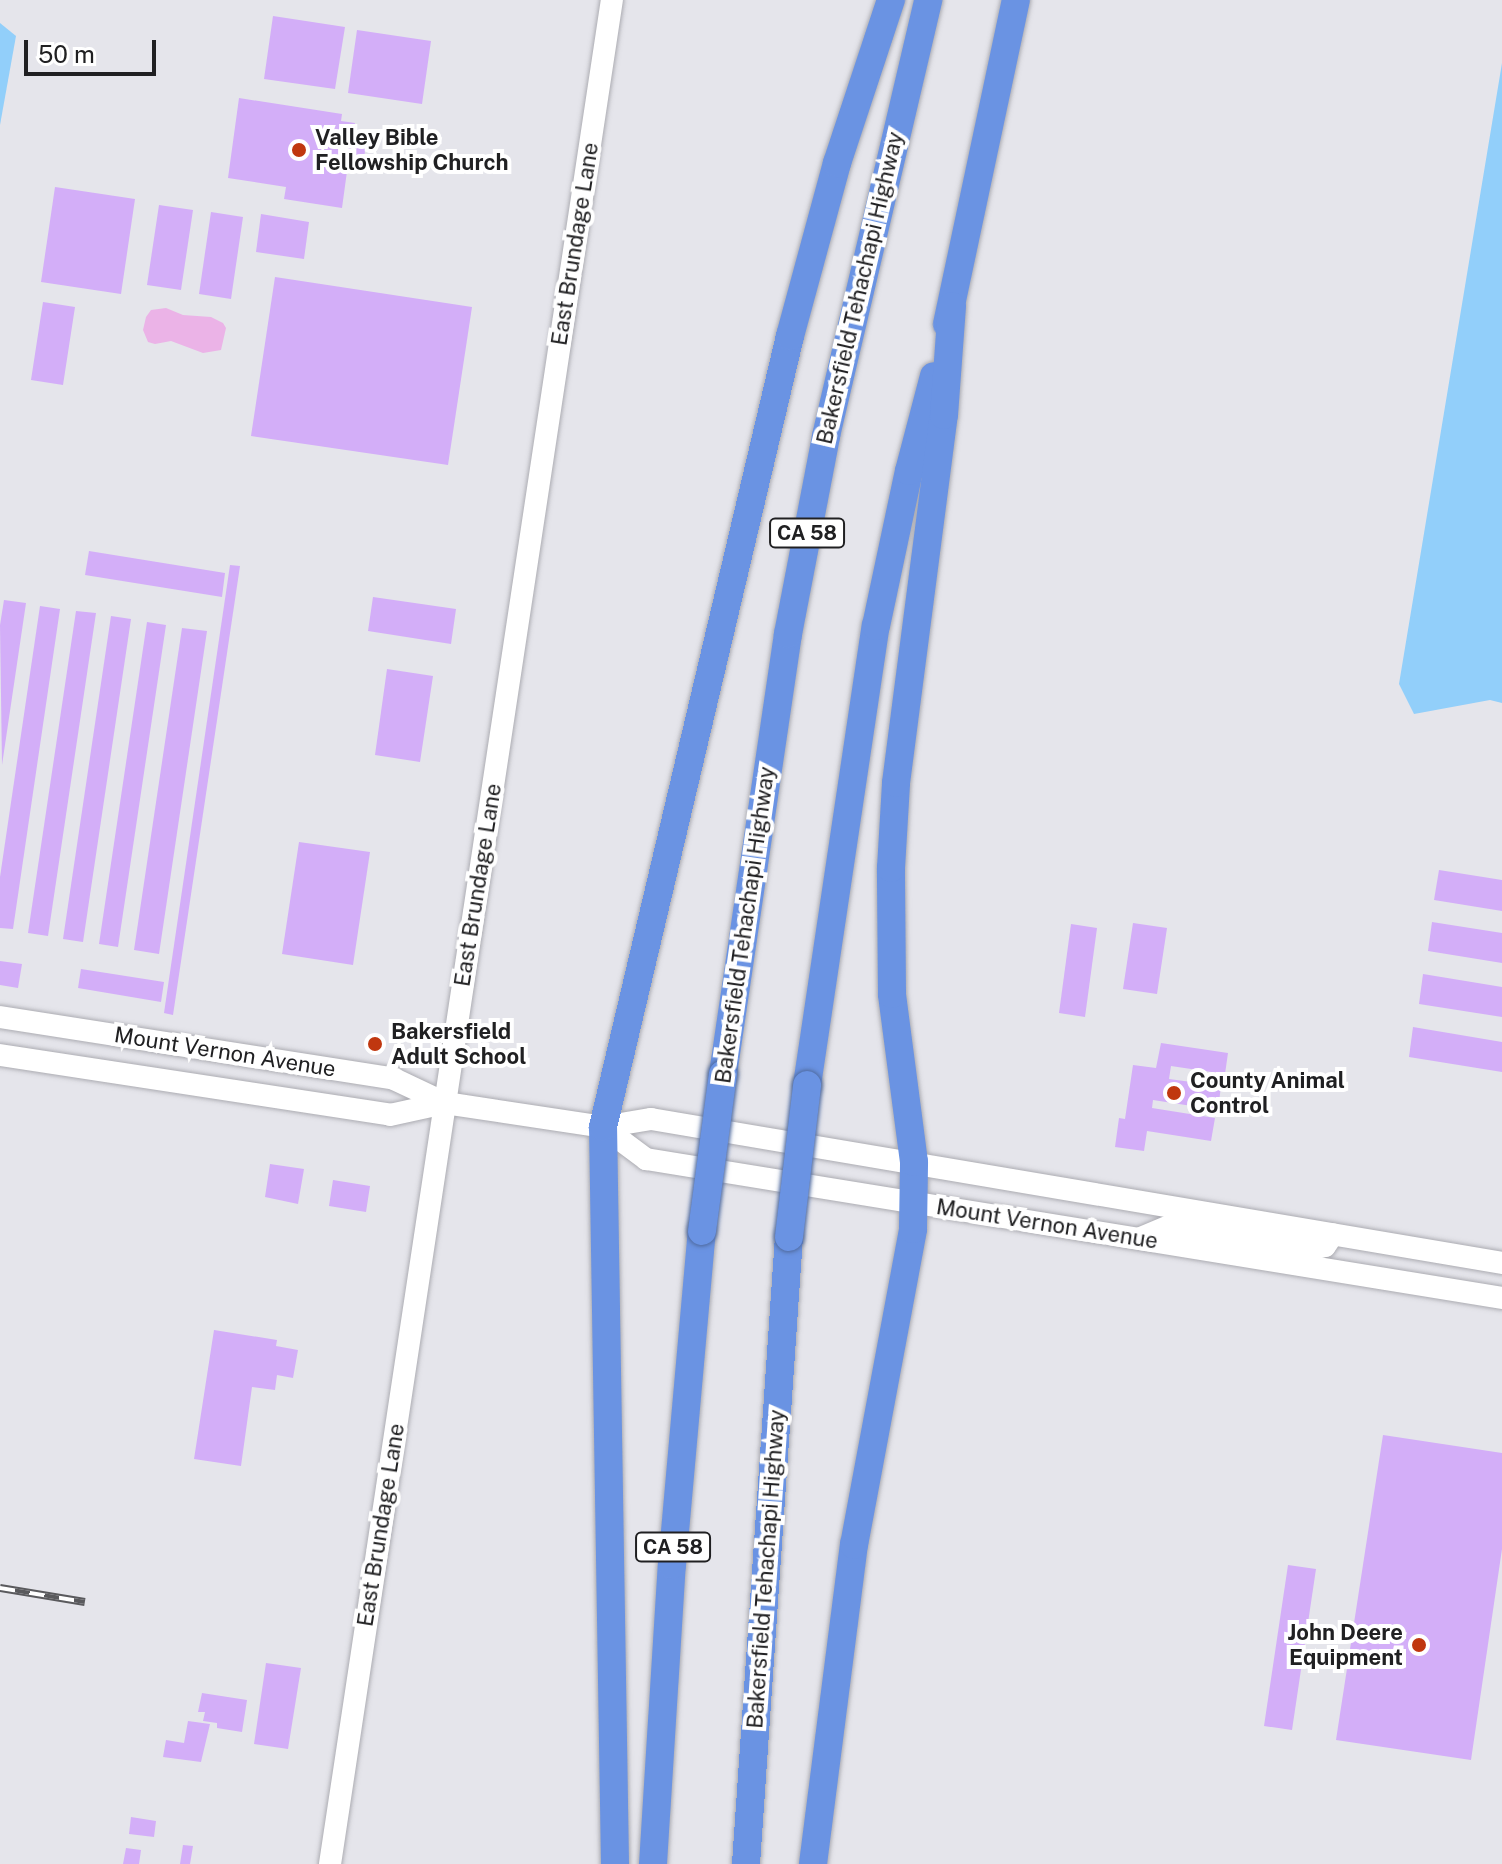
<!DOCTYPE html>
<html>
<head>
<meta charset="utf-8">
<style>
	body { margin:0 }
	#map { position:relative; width:1502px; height:1864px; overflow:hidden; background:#e5e5eb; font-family:"Public Sans",sans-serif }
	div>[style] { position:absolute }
	.green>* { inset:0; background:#ebb3e7 }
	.water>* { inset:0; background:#92cffa }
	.building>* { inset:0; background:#d3aef8 }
	.roads { filter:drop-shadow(0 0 2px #acacb2) drop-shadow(0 0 2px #acacb2) }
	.secondary>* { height:22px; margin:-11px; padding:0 11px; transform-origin:11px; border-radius:11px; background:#fff }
	.highway>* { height:28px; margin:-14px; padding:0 14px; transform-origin:14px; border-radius:14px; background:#6a93e3 }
	.rail>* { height:8px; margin-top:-4px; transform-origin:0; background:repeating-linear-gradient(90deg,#fff 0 15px,#5a5a5d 0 30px); box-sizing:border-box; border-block:2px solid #5a5a5d }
	.bridges { filter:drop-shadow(0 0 2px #506b9f) drop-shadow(0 0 2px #506b9f) }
	.highway-bridge>* { height:28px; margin:-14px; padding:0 14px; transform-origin:14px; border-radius:14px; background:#6a93e3 }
	.dots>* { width:22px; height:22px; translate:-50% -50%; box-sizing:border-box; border:4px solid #fff; border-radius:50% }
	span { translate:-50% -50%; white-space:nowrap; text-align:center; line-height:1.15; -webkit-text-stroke:8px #fff; paint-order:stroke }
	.shield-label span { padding:2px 6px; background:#fff; border:2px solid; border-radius:6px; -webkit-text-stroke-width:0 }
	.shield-label { font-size:20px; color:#202022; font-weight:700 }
	.poi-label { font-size:22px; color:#202022; font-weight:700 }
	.left { translate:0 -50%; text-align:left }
	.right { translate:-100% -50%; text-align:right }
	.street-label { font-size:22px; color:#202022 }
	.scale { position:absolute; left:24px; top:40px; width:132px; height:36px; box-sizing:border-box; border:4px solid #202022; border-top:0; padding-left:10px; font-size:24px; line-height:28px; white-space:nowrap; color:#202022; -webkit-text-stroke:6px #fff; paint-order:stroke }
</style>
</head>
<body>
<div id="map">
	<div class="green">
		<div style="clip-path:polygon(166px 308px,183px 315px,211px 317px,223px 323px,226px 328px,221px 350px,203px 353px,171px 341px,155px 344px,148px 342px,143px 330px,146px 317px,151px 310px)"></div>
	</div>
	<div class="water">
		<div style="clip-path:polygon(0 23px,16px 36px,0 125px)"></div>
		<div style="clip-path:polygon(1502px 63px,1502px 703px,1490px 700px,1414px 714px,1399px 684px)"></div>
	</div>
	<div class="building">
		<div style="clip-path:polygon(273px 16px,345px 27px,335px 89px,264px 79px)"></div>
		<div style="clip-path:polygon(357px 30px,431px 41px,422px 104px,348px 93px)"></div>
		<div style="clip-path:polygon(239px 98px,342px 114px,341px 121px,355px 123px,353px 134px,367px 136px,363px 166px,348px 164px,342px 208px,284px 199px,286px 187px,228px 178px)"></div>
		<div style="clip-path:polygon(55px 187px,135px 199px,121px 294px,41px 282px)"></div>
		<div style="clip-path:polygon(159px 205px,193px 210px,181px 290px,147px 285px)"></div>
		<div style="clip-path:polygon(211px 212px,243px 217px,231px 299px,199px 294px)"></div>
		<div style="clip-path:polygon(261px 214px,309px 222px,304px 259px,256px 252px)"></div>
		<div style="clip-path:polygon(275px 277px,472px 307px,448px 465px,251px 436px)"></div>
		<div style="clip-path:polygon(43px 302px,75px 307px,63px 385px,31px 380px)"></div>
		<div style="clip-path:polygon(89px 551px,225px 573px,222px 597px,85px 575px)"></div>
		<div style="clip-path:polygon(230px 565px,240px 566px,173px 1015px,164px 1013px)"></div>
		<div style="clip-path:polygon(373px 597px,456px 609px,451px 644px,368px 631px)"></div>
		<div style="clip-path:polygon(4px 600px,26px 603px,2px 765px,0 625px)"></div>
		<div style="clip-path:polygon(40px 606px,60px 609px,13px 929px,0 928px,0 877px)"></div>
		<div style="clip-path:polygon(76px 611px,96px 613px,48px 936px,28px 933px)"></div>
		<div style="clip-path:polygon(111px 616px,131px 619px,83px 942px,63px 939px)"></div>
		<div style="clip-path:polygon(147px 622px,166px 625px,118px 947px,99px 944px)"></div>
		<div style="clip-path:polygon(182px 628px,207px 631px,159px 954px,134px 950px)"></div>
		<div style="clip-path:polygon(387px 669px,433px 676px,420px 762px,375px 755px)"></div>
		<div style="clip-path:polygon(299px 842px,370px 852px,353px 965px,282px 954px)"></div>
		<div style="clip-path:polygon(1439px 870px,1502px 880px,1502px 911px,1434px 900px)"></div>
		<div style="clip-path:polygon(1432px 922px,1502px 933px,1502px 963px,1428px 951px)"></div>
		<div style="clip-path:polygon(1133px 923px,1167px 928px,1157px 994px,1123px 989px)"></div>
		<div style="clip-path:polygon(1071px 924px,1097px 928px,1085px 1017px,1059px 1013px)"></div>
		<div style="clip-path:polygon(0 961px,22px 964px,18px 988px,0 985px)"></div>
		<div style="clip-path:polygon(81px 969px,164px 982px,161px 1002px,78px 988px)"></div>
		<div style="clip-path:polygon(1423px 974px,1502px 987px,1502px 1017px,1419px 1004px)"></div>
		<div style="clip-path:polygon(1413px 1027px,1502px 1042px,1502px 1072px,1409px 1057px)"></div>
		<div style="clip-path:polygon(1161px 1043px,1228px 1053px,1225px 1074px,1171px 1066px,1169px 1079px,1221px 1086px,1218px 1110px,1153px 1100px,1152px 1108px,1215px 1118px,1211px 1141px,1147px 1131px,1144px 1151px,1115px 1147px,1119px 1118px,1125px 1119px,1133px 1065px,1156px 1068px)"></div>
		<div style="clip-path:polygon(270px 1164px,304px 1169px,298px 1204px,265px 1197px)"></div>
		<div style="clip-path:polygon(333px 1180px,370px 1186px,366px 1212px,329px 1206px)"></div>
		<div style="clip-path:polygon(214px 1330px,277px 1340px,276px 1346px,298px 1350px,293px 1378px,277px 1375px,275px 1390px,252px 1387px,241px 1466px,194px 1459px)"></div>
		<div style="clip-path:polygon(1383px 1435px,1502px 1453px,1502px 1549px,1471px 1760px,1336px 1740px)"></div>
		<div style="clip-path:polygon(1288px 1565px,1316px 1569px,1292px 1730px,1264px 1726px)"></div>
		<div style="clip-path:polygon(266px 1663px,301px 1668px,288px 1749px,254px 1744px)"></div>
		<div style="clip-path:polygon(202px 1693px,247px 1700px,242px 1732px,217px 1728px,217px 1723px,203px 1721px,205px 1712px,198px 1712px)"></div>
		<div style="clip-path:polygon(188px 1721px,210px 1724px,201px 1762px,163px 1757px,166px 1740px,184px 1743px)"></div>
		<div style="clip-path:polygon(131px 1817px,156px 1821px,154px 1837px,129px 1834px)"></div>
		<div style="clip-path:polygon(183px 1845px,193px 1846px,190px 1864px,180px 1864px)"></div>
		<div style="clip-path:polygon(126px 1848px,141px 1850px,139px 1864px,123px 1864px)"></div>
	</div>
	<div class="roads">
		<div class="secondary">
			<div style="left:0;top:1017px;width:399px;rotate:8.9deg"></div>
			<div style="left:394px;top:1079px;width:56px;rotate:25.2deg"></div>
			<div style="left:445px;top:1103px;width:160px;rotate:8.6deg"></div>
			<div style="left:603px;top:1127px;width:49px;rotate:-9.5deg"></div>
			<div style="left:651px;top:1119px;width:863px;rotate:9.6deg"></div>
			<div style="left:0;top:1055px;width:395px;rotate:8.7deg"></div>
			<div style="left:390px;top:1115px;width:56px;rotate:-12.3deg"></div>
			<div style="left:603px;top:1127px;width:54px;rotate:36.7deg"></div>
			<div style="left:646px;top:1159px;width:867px;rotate:9.22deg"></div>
			<div style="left:1141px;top:1238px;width:33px;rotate:-23deg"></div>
			<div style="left:1171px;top:1225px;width:143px;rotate:9.7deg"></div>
			<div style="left:1312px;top:1249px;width:13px;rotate:-13deg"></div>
			<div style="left:1325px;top:1246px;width:14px;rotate:-56deg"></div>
			<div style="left:330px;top:1864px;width:1885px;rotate:-81.4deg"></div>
		</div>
		<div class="highway">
			<div style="left:947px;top:324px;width:331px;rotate:-78deg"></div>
			<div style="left:723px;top:1074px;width:445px;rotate:-81.6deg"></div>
			<div style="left:788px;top:634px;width:202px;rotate:-79.1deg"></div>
			<div style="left:826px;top:436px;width:448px;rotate:-76.8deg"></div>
			<div style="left:807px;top:1085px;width:464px;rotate:-81.5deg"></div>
			<div style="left:876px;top:626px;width:158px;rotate:-78deg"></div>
			<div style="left:909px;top:471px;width:98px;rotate:-75.3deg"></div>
			<div style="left:615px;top:1864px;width:737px;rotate:-90.93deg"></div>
			<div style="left:603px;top:1127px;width:813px;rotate:-76.7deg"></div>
			<div style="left:790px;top:336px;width:179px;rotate:-74.8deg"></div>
			<div style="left:837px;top:163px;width:172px;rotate:-71.7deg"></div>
			<div style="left:653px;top:1864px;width:300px;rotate:-86.4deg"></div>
			<div style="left:672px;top:1565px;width:335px;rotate:-84.9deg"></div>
			<div style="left:746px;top:1864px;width:628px;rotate:-86.08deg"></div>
			<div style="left:813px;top:1864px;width:322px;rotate:-82.7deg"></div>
			<div style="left:854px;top:1545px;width:321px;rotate:-79.4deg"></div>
			<div style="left:913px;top:1229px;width:67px;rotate:-89.1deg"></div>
			<div style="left:914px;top:1162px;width:169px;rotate:-97.5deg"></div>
			<div style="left:892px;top:994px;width:126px;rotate:-90.5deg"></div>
			<div style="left:891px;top:868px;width:85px;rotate:-86.6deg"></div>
			<div style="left:896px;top:783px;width:371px;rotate:-82.6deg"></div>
			<div style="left:944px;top:415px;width:109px;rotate:-85.8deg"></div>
		</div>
	</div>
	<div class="rail">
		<div style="left:0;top:1588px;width:86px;rotate:9.4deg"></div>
	</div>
	<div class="bridges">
		<div class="highway-bridge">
			<div style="left:702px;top:1231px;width:158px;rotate:-82.4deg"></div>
			<div style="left:789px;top:1237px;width:153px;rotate:-83.2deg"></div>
		</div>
	</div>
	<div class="dots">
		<div style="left:299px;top:150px;background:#c0370f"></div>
		<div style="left:375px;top:1044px;background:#c0370f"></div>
		<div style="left:1174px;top:1093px;background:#c0370f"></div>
		<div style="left:1419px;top:1645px;background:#c0370f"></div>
	</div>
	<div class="shield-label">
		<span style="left:807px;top:533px">CA 58</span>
		<span style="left:673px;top:1547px">CA 58</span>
	</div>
	<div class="poi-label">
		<span class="left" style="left:315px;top:150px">Valley Bible<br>Fellowship Church</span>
		<span class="left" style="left:391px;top:1044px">Bakersfield<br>Adult School</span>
		<span class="left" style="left:1190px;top:1093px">County Animal<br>Control</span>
		<span class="right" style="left:1403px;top:1645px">John Deere<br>Equipment</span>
	</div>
	<div class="street-label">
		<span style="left:575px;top:244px;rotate:-81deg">East Brundage Lane</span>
		<span style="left:860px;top:288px;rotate:-77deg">Bakersfield Tehachapi Highway</span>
		<span style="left:478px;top:885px;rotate:-81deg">East Brundage Lane</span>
		<span style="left:745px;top:925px;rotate:-82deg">Bakersfield Tehachapi Highway</span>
		<span style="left:225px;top:1052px;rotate:9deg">Mount Vernon Avenue</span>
		<span style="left:1047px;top:1224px;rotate:9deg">Mount Vernon Avenue</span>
		<span style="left:381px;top:1525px;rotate:-81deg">East Brundage Lane</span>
		<span style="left:766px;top:1569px;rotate:-86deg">Bakersfield Tehachapi Highway</span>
	</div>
	<div class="scale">50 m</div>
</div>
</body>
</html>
